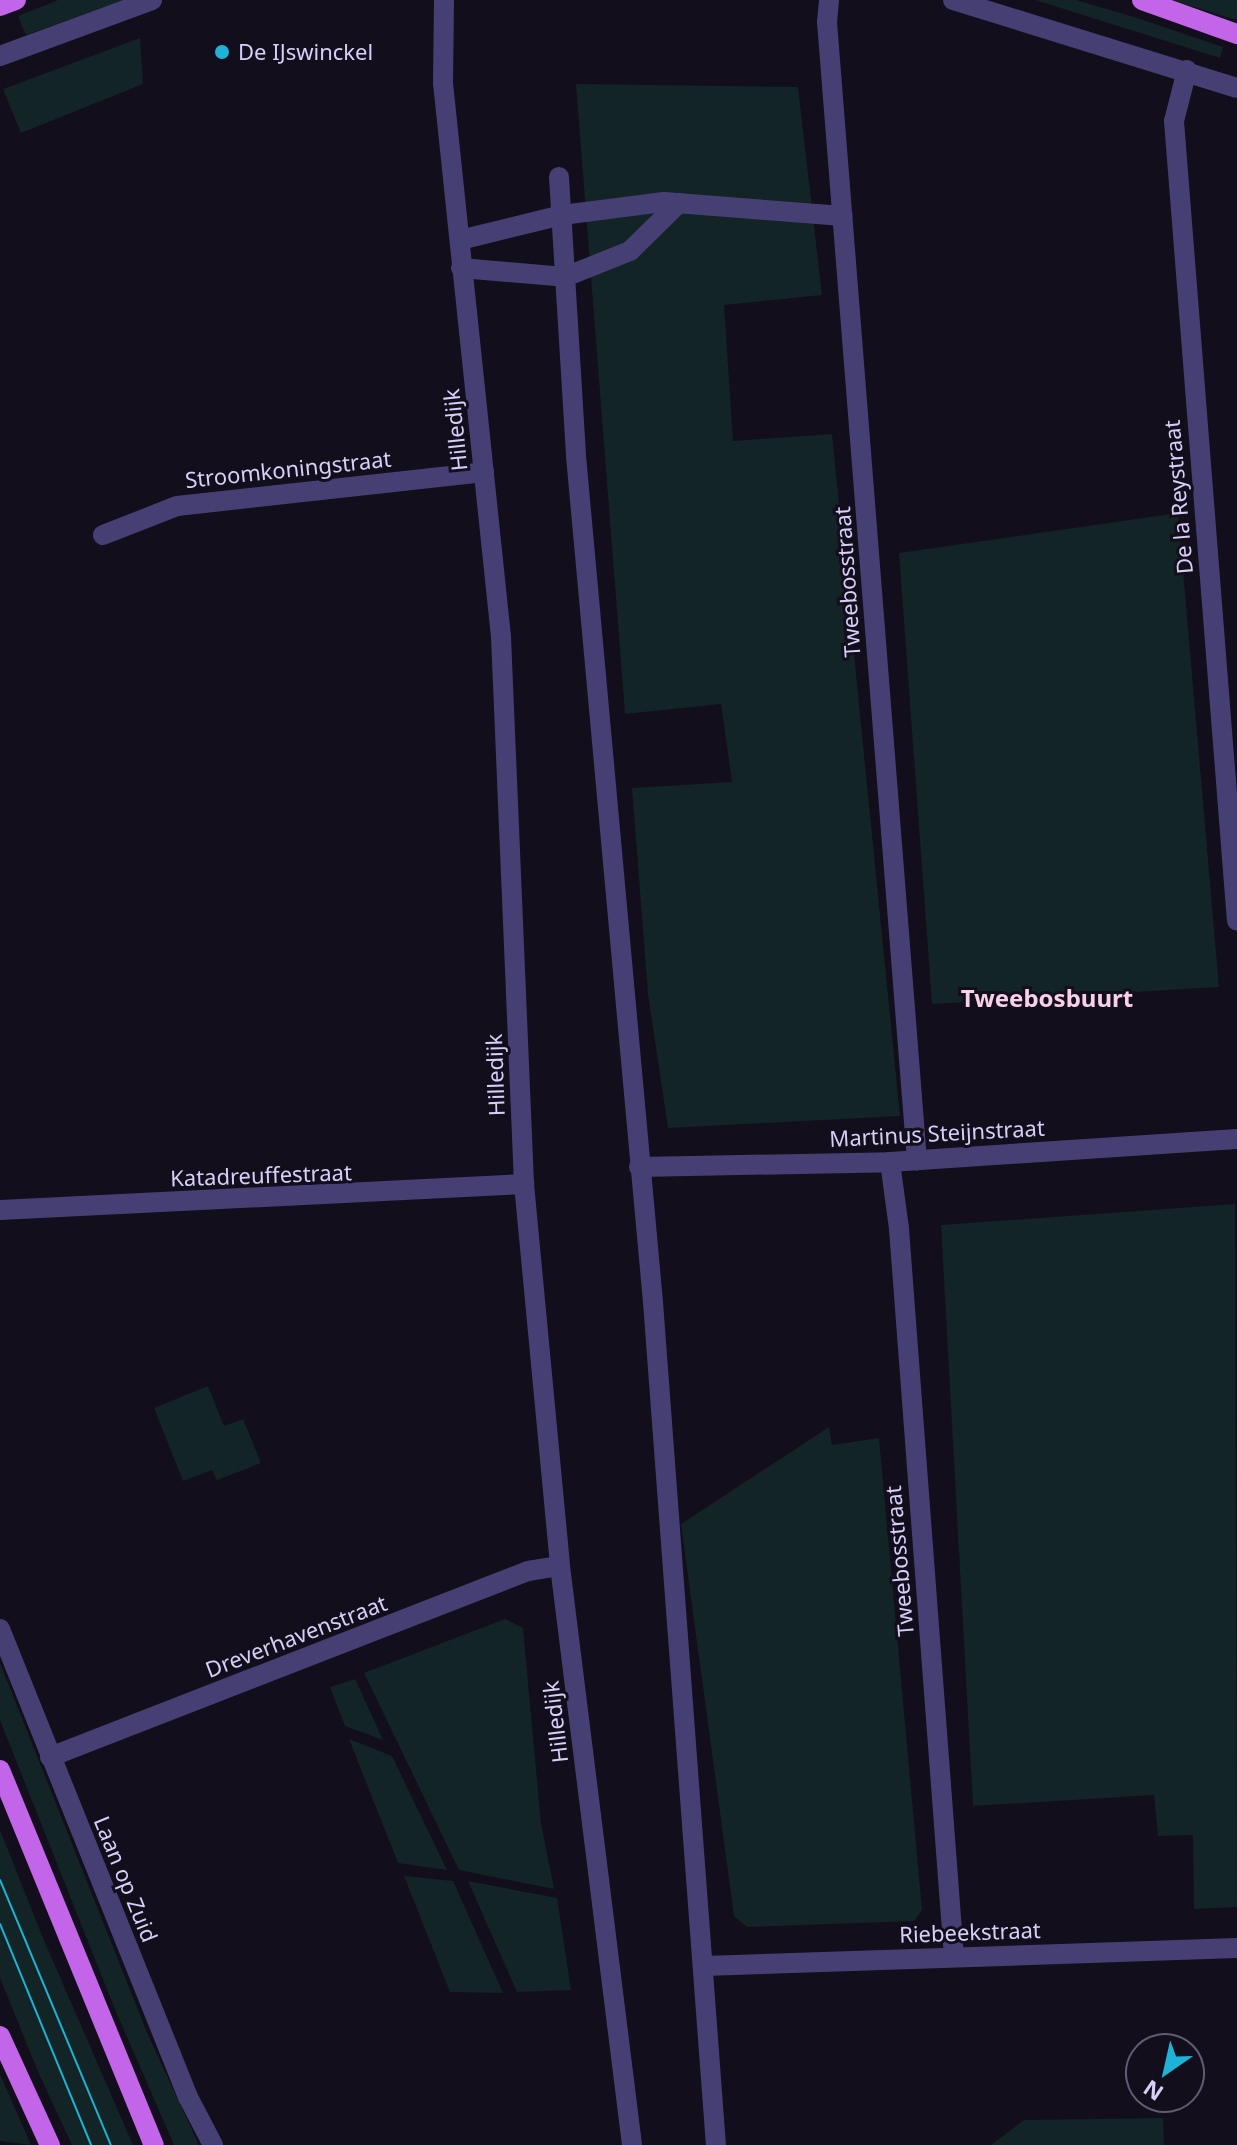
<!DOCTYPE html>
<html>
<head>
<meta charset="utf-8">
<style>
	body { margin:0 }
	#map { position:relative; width:1237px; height:2145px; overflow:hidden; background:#120e1c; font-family:"Noto Sans",sans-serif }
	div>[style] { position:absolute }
	.green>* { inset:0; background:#122425 }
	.minor>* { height:20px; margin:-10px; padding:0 10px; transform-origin:10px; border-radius:10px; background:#463f74 }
	.major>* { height:20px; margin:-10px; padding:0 10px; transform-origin:10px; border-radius:10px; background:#c365e9 }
	.tram>* { height:2px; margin:-1px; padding:0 1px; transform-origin:1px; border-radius:1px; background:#1eb3d6 }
	.dots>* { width:22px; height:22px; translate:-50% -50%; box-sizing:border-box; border:4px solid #120e1c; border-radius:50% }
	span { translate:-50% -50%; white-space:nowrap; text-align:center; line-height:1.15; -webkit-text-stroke:6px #120e1c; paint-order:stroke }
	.poi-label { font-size:22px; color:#d8cff8 }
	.left { translate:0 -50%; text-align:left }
	.street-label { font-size:22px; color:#d8cff8 }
	.neighbourhood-label { font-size:24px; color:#f9d1e7; font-weight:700 }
	.north { position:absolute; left:1125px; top:2033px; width:80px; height:80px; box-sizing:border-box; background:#120e1c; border:2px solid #615b74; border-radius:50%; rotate:214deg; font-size:22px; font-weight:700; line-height:32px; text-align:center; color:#d8cff8 }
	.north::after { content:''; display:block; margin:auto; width:28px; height:36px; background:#1eb3d6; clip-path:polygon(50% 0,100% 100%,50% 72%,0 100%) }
</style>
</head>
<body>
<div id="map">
	<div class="green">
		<div style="clip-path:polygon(58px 0,124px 0,26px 35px,18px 16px)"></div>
		<div style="clip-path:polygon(1035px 0,1076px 0,1134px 17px,1223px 47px,1220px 58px)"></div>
		<div style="clip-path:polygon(1172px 0,1237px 0,1237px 17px,1236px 20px)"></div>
		<div style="clip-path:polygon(140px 38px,143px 84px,21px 133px,3px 89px)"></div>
		<div style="clip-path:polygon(576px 84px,798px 87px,822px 295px,724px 305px,733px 441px,832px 434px,900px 1116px,668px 1128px,648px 994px,632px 788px,732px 782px,721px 704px,625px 714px)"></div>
		<div style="clip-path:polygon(1178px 513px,1219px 987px,932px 1004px,899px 553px)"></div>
		<div style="clip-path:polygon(1235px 1204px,1237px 1907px,1194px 1909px,1193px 1835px,1158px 1836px,1154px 1795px,973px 1806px,941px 1225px)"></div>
		<div style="clip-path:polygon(208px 1386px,224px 1426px,243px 1419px,261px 1463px,217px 1480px,212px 1470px,183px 1481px,154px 1408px)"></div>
		<div style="clip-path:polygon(829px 1427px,832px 1445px,879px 1438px,922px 1910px,914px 1921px,747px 1927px,734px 1916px,681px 1524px)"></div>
		<div style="clip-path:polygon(505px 1619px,523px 1628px,541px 1824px,554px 1889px,459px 1870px,364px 1673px)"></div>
		<div style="clip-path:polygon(0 1663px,148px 2035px,199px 2145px,174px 2145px,114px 2007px,0 1720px)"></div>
		<div style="clip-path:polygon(355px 1679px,383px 1740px,345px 1726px,330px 1687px)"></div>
		<div style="clip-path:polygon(349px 1739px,392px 1756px,447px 1870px,398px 1863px)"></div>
		<div style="clip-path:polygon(0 1830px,43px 1938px,133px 2145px,72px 2145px,39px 2074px,0 1978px)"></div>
		<div style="clip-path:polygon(404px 1876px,453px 1881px,503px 1993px,450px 1992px)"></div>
		<div style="clip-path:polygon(468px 1881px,557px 1898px,571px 1990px,517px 1992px)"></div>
		<div style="clip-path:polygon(0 2074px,31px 2145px,0 2141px)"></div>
		<div style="clip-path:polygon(1163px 2118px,1164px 2145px,991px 2145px,1024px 2120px)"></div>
	</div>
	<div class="minor">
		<div style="left:444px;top:0;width:83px;rotate:90.7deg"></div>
		<div style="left:443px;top:83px;width:557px;rotate:84.02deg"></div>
		<div style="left:501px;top:637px;width:547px;rotate:87.59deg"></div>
		<div style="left:524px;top:1184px;width:384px;rotate:84.6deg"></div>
		<div style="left:560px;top:1566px;width:583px;rotate:82.91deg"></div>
		<div style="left:829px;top:0;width:22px;rotate:95deg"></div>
		<div style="left:827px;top:22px;width:1142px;rotate:85.48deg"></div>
		<div style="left:953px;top:0;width:297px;rotate:17.2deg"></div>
		<div style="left:0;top:56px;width:162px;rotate:-20.2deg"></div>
		<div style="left:1187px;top:70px;width:53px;rotate:104.3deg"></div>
		<div style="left:1174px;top:121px;width:802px;rotate:85.5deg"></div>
		<div style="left:559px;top:177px;width:280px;rotate:86.5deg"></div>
		<div style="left:576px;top:456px;width:849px;rotate:84.8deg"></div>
		<div style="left:653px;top:1302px;width:845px;rotate:85.73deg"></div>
		<div style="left:460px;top:240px;width:105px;rotate:-13.8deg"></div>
		<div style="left:562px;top:215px;width:103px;rotate:-7.3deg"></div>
		<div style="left:664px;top:202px;width:179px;rotate:4.5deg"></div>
		<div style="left:461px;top:268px;width:104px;rotate:4.9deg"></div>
		<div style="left:565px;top:277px;width:70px;rotate:-21.8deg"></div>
		<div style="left:630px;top:251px;width:69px;rotate:-44.4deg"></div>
		<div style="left:103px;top:535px;width:79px;rotate:-21.4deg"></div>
		<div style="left:177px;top:506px;width:309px;rotate:-6.3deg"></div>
		<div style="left:890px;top:1162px;width:68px;rotate:82.3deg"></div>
		<div style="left:899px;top:1229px;width:730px;rotate:85.68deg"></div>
		<div style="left:639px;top:1167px;width:251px;rotate:-1.1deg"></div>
		<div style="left:890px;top:1162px;width:348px;rotate:-3.8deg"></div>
		<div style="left:0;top:1210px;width:525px;rotate:-2.84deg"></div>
		<div style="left:0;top:1629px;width:504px;rotate:68.11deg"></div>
		<div style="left:188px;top:2097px;width:54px;rotate:62.5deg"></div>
		<div style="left:50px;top:1757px;width:513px;rotate:-21.26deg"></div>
		<div style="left:528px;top:1571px;width:32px;rotate:-9deg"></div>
		<div style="left:704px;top:1966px;width:533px;rotate:-1.93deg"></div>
	</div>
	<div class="major">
		<div style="left:1142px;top:0;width:101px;rotate:19.7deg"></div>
		<div style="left:0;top:6px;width:17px;rotate:-21deg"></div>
		<div style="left:0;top:1770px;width:405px;rotate:67.7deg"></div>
		<div style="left:0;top:2036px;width:120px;rotate:65.4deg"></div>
	</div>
	<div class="tram">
		<div style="left:0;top:1880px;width:287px;rotate:67.3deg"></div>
		<div style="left:0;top:1924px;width:239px;rotate:67.6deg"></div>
	</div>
	<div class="dots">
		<div style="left:222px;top:52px;background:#1eb3d6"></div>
	</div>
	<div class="poi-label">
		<span class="left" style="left:238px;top:52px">De IJswinckel</span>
	</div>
	<div class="street-label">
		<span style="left:455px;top:430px;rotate:-96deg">Hilledijk</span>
		<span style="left:288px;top:469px;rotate:-6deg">Stroomkoningstraat</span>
		<span style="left:1178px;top:497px;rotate:-95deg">De la Reystraat</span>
		<span style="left:847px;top:582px;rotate:-94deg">Tweebosstraat</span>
		<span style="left:495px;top:1075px;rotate:-92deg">Hilledijk</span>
		<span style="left:937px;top:1133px;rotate:-3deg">Martinus Steijnstraat</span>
		<span style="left:261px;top:1175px;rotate:-2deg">Katadreuffestraat</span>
		<span style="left:899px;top:1561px;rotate:-95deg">Tweebosstraat</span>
		<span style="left:296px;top:1636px;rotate:-21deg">Dreverhavenstraat</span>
		<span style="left:555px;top:1722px;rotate:-97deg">Hilledijk</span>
		<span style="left:126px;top:1879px;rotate:68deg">Laan op Zuid</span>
		<span style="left:970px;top:1932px;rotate:-2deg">Riebeekstraat</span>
	</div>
	<div class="neighbourhood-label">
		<span style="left:1047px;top:998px">Tweebosbuurt</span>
	</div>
	<div class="north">N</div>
</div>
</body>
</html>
